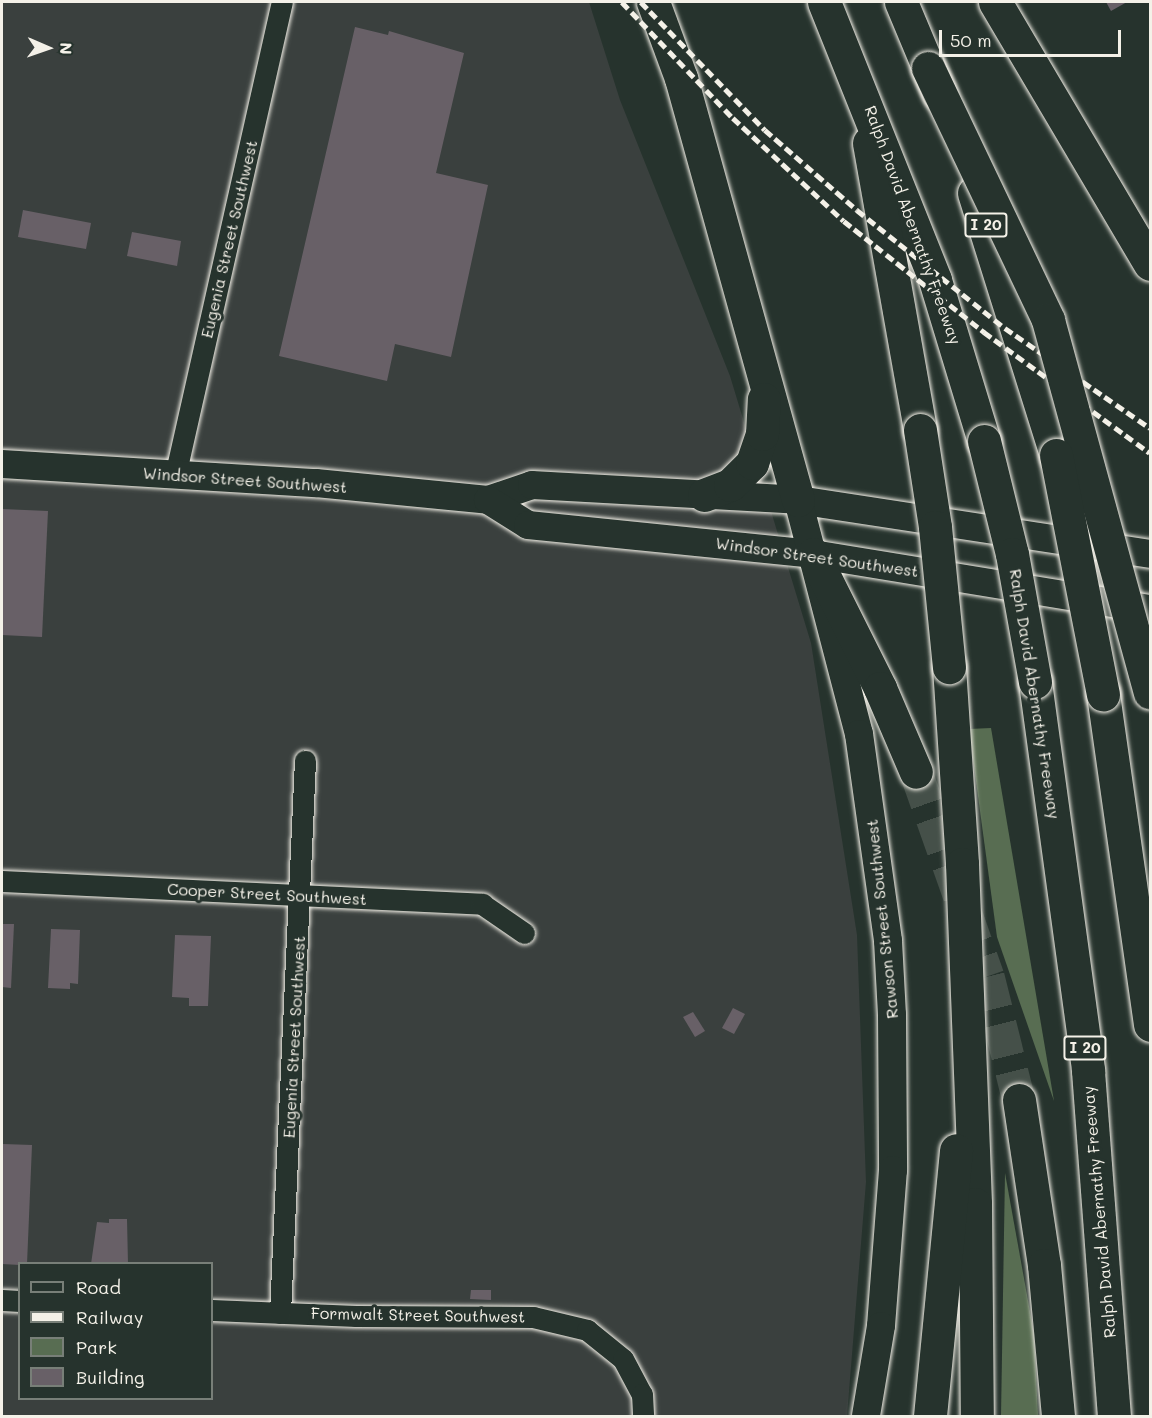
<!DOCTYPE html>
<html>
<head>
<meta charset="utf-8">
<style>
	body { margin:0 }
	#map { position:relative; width:1152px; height:1418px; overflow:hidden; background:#26332d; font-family:Mali,sans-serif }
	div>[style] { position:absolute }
	.built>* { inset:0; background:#3a403e }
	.green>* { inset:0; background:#586d52 }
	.building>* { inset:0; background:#686067 }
	.highway-tunnel>* { height:33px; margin-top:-16.5px; transform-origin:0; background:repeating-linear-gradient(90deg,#455049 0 33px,transparent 0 49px) }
	.roads { filter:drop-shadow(0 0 2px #f4f1e8) drop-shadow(0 0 2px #f4f1e8) }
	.street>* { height:21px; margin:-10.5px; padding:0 10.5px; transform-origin:10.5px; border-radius:10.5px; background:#26332d }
	.secondary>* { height:28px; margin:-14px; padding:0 14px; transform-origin:14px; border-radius:14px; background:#26332d }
	.highway>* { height:33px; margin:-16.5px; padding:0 16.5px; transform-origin:16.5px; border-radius:16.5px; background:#26332d }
	.rail>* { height:4.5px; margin-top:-2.25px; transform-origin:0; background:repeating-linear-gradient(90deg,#f4f1e8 0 9px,transparent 0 13.5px) }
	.bridges { filter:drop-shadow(0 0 2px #f4f1e8) drop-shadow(0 0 2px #f4f1e8) }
	.highway-bridge>* { height:33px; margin:-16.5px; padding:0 16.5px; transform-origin:16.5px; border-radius:16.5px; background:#26332d }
	span { translate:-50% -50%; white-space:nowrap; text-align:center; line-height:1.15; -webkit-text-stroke:6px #26332d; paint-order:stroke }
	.shield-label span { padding:2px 4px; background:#26332d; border:2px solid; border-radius:4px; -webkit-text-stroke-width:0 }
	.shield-label { font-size:15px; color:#f4f1e8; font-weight:700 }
	.street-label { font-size:16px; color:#f4f1e8 }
	.frame { position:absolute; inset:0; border:3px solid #f4f1e8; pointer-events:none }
	.legend { position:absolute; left:18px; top:1262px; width:195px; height:138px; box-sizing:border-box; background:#26332d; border:2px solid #787f78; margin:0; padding:8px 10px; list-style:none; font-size:18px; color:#f4f1e8 }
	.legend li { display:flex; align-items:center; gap:12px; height:30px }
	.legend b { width:30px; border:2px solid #787f78 }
	.north { position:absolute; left:18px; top:18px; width:60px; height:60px; -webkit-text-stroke:4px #26332d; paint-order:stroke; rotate:92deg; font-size:16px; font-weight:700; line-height:24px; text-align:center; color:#f4f1e8 }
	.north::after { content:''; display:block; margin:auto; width:21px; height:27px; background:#f4f1e8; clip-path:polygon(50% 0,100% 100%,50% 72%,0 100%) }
	.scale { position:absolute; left:939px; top:30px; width:182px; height:27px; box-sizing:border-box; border:3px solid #f4f1e8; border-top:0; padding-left:8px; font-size:18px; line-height:21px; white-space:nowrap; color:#f4f1e8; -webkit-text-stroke:4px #26332d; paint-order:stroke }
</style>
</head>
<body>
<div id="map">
	<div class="built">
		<div style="clip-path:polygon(evenodd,2px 2px,589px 2px,620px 100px,730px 376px,811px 643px,857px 935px,866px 1182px,847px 1416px,2px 1416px,2px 2px,20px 1264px,212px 1264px,212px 1398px,20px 1398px,20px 1264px)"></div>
	</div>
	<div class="green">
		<div style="clip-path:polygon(991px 728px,1054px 1101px,997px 937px,969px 729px)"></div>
		<div style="clip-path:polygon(1005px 1173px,1034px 1334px,1038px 1416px,1001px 1416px)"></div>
	</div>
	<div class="building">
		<div style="clip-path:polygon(1106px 2px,1127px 2px,1111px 11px)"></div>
		<div style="clip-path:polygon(355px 27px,388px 35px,389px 31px,464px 53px,436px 173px,488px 185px,451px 357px,395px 344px,387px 381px,279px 356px)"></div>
		<div style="clip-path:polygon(23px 210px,91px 223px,86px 249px,18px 237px)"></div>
		<div style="clip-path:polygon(132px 232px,181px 241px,177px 266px,127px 256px)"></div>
		<div style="clip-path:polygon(2px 509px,48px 511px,42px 637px,2px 635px)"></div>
		<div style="clip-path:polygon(2px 924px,14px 924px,11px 988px,2px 987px)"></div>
		<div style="clip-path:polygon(51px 929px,80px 930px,78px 984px,70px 983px,70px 989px,48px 988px)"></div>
		<div style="clip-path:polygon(175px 935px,211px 936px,208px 1006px,189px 1006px,189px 998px,172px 997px)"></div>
		<div style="clip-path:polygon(733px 1008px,745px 1014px,734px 1034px,722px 1028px)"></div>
		<div style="clip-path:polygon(693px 1012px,705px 1031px,695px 1037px,683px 1017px)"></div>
		<div style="clip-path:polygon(3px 1144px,32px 1145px,27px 1264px,20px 1265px,2px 1264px)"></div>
		<div style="clip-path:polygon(109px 1219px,127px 1219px,128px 1264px,91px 1264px,97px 1222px,109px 1223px)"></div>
		<div style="clip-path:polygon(471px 1290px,491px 1290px,491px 1300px,470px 1299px)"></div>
	</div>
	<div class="highway-tunnel">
		<div style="left:916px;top:772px;width:216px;rotate:70.6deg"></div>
		<div style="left:988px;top:976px;width:128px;rotate:76deg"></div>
	</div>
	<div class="roads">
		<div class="street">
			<div style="left:175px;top:476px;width:486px;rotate:-77.3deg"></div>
			<div style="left:2px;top:881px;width:481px;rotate:2.7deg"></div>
			<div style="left:482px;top:904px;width:51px;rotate:34.6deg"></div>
			<div style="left:2px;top:1300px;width:18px;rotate:3deg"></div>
			<div style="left:212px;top:1310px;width:144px;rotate:2.4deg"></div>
			<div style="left:356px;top:1316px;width:177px;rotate:0.3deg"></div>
			<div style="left:533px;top:1317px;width:56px;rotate:13.5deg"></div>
			<div style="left:587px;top:1330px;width:46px;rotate:38.9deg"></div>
			<div style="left:623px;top:1359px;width:40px;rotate:62deg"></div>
			<div style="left:642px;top:1394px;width:22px;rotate:87deg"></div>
			<div style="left:280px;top:1313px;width:553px;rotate:-87.41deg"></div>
		</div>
		<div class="secondary">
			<div style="left:2px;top:464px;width:315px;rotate:3.5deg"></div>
			<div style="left:316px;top:483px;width:173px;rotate:5.6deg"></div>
			<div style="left:488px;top:500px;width:46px;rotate:-18.8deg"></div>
			<div style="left:532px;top:485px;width:266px;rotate:3.2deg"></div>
			<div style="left:798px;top:500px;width:356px;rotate:8.7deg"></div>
			<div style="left:488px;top:500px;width:47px;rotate:32deg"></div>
			<div style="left:528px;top:525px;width:286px;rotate:5.8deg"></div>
			<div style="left:813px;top:554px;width:341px;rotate:9.3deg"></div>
			<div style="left:798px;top:500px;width:242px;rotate:75.4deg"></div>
			<div style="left:859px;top:734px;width:209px;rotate:82deg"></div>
			<div style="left:888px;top:941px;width:74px;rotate:86.9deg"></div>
			<div style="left:892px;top:1015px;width:155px;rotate:89.6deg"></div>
			<div style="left:893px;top:1170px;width:156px;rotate:94.4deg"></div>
			<div style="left:881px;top:1326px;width:91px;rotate:99.5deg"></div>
		</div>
		<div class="highway">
			<div style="left:653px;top:2px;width:81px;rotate:69.8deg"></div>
			<div style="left:681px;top:78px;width:438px;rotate:74.5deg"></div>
			<div style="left:824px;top:2px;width:299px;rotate:68.2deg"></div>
			<div style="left:935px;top:280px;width:168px;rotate:73.1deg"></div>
			<div style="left:901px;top:2px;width:99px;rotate:67.3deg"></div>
			<div style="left:995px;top:2px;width:304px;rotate:59.4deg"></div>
			<div style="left:869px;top:143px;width:291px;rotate:79.9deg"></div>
			<div style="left:974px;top:193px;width:275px;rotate:72.6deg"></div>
			<div style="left:704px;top:495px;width:28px;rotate:-21deg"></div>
			<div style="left:730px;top:485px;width:31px;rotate:-45deg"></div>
			<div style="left:752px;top:463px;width:31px;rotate:-71deg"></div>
			<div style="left:762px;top:434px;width:35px;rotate:-87deg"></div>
			<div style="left:813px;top:554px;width:150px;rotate:63.4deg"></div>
			<div style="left:880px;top:688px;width:91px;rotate:66.8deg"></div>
			<div style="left:949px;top:667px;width:197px;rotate:86.2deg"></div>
			<div style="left:962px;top:864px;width:340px;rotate:87.8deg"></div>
			<div style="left:975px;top:1204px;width:212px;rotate:89.5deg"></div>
			<div style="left:1035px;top:682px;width:393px;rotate:82.2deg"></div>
			<div style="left:1088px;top:1071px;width:346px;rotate:85.7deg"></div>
			<div style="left:1103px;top:694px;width:334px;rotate:81.9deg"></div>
			<div style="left:1019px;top:1100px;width:167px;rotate:81.4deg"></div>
			<div style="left:1044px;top:1265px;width:152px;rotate:84.7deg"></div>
			<div style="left:930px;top:1416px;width:267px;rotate:-84.4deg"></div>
		</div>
	</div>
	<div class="rail">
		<div style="left:622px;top:2px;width:161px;rotate:46.3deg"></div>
		<div style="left:733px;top:118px;width:151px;rotate:42.9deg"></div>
		<div style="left:844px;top:221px;width:179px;rotate:38.4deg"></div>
		<div style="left:984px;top:332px;width:205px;rotate:36.1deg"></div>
		<div style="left:641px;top:2px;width:178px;rotate:45.9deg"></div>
		<div style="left:765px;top:130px;width:122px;rotate:41deg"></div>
		<div style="left:857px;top:210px;width:189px;rotate:38.6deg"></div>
		<div style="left:1005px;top:328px;width:176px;rotate:34.6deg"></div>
	</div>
	<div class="bridges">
		<div class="highway-bridge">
			<div style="left:928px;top:68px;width:279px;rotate:64.5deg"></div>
			<div style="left:1048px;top:320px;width:386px;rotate:74.7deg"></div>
			<div style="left:920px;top:430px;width:98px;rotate:81.2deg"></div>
			<div style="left:935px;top:527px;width:141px;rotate:84.3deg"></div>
			<div style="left:984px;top:441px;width:116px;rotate:76.1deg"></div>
			<div style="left:1012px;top:554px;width:130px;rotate:79.8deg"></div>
			<div style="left:1056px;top:455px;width:244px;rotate:78.9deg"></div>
		</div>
	</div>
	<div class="shield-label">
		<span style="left:986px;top:225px">I 20</span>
		<span style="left:1085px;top:1048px">I 20</span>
	</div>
	<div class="street-label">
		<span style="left:913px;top:225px;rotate:70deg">Ralph David Abernathy Freeway</span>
		<span style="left:229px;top:239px;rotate:-77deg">Eugenia Street Southwest</span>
		<span style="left:245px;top:480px;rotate:4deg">Windsor Street Southwest</span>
		<span style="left:817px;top:557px;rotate:8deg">Windsor Street Southwest</span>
		<span style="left:1035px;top:694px;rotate:81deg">Ralph David Abernathy Freeway</span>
		<span style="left:267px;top:894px;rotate:3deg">Cooper Street Southwest</span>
		<span style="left:882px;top:919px;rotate:-96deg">Rawson Street Southwest</span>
		<span style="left:294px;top:1037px;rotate:-87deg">Eugenia Street Southwest</span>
		<span style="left:1099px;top:1212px;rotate:-95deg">Ralph David Abernathy Freeway</span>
		<span style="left:418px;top:1315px;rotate:1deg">Formwalt Street Southwest</span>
	</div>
	<div class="frame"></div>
	<ul class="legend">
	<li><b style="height:8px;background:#26332d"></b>Road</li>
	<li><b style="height:8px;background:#f4f1e8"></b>Railway</li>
	<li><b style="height:16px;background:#586d52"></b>Park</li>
	<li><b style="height:16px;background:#686067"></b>Building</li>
	</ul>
	<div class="north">N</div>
	<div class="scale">50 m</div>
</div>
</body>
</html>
